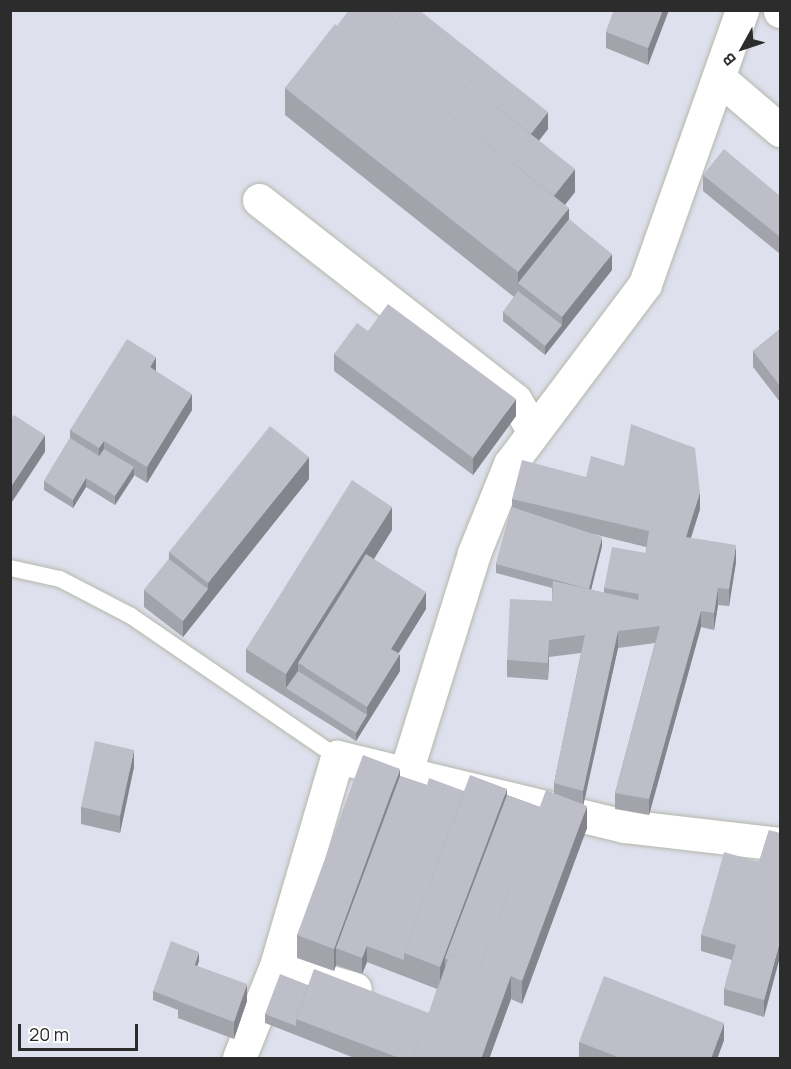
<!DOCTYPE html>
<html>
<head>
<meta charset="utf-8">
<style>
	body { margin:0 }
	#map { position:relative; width:791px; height:1069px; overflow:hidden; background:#dee1ed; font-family:Manrope,sans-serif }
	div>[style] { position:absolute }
	.roads { filter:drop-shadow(0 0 2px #b6b7ac) drop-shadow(0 0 2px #b6b7ac) }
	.service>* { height:16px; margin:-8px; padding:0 8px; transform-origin:8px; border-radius:8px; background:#fff }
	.minor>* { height:33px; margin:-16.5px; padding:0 16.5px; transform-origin:16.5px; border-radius:16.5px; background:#fff }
	.wall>* { inset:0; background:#a3a3ac }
	.shaded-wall>* { inset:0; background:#84858c }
	.building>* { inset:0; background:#bdbec8 }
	span { translate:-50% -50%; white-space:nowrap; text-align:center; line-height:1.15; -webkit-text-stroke:4.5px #fff; paint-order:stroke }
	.frame { position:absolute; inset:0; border:12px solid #2c2c2c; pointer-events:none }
	.north { position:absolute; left:713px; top:18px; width:60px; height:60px; -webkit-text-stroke:4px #fff; paint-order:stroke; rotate:230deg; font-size:16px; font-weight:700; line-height:24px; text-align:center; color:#2c2c2c }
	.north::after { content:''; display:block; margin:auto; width:21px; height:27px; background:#2c2c2c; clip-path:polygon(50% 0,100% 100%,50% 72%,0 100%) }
	.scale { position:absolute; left:18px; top:1024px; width:120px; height:27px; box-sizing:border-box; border:3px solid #2c2c2c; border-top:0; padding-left:8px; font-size:18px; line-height:21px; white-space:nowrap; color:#2c2c2c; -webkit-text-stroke:4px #fff; paint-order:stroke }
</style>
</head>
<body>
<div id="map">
	<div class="roads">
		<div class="service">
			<div style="left:10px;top:568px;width:51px;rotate:12.4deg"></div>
			<div style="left:60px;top:579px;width:80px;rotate:27.5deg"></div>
			<div style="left:131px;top:616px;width:250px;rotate:34.4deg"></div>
		</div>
		<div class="minor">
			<div style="left:780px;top:10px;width:1px;rotate:90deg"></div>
			<div style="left:720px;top:79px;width:79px;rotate:40.4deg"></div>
			<div style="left:259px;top:200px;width:325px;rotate:38deg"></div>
			<div style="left:515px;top:400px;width:35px;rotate:59deg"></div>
			<div style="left:405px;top:775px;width:232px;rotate:-72.7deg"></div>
			<div style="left:474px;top:553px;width:96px;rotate:-68deg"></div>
			<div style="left:510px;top:464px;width:225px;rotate:-53.1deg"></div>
			<div style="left:645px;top:284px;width:291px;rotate:-70.5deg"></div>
			<div style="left:276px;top:966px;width:82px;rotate:16.2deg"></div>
			<div style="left:239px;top:1058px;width:99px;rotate:-68.1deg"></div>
			<div style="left:276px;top:966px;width:218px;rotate:-73.7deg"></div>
			<div style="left:337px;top:757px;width:296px;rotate:13.5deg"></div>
			<div style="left:625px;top:826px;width:156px;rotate:6.6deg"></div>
		</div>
	</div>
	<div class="wall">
		<div style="clip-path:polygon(614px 10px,669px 10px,648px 65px,606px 48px,606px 32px)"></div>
		<div style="clip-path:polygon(337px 26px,548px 129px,539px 141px,575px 192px,565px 205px,569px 219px,612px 270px,545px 355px,503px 321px,503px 312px,514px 297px,285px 115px,285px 88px)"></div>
		<div style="clip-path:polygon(703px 175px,780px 196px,780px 254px,703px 191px)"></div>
		<div style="clip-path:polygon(780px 329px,780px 402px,753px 367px,753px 351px)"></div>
		<div style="clip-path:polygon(368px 331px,516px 416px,473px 475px,334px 371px,334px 354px)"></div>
		<div style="clip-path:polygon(156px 371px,192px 410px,147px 483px,134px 475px,115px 505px,86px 487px,73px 508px,44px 490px,44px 481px,70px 438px,70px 430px)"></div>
		<div style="clip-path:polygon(309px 479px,183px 637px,144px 607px,144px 590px,169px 559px,169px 552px)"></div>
		<div style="clip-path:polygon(evenodd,512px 499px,700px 509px,691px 538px,736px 562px,729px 606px,718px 605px,714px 630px,701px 627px,649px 815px,615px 809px,615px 793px,655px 643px,618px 648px,583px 804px,587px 828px,522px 1004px,511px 999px,489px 1059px,357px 1059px,265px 1023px,265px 1014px,308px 985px,429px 1013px,437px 989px,367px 962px,362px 974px,336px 965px,334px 971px,297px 958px,297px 935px,400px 776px,427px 785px,464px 791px,507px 795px,540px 807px,554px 793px,554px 783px,581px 653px,549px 657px,548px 680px,507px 677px,507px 660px,552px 601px,552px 588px,496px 573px,496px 564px,512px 507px,512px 499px,593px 534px,646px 547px,646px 552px,604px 588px,604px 593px,591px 590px,602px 546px,593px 534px)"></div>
		<div style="clip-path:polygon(392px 530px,374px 559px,426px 609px,399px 653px,400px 671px,356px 741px,246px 672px,246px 649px)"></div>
		<div style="clip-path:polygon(134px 767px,120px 833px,81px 824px,81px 807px)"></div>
		<div style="clip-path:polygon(769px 830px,764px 1017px,724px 1005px,724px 989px,732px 960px,701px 951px,701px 935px,759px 862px)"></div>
		<div style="clip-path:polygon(199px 961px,197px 966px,247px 1001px,234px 1039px,178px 1018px,178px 1010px,153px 1000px,153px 991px)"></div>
		<div style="clip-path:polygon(724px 1040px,717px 1059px,579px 1058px,579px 1042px)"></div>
	</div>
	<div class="shaded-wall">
		<div style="clip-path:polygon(663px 10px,669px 10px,648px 65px,648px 48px)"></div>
		<div style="clip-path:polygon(548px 112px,548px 129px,527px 155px,527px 138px)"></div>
		<div style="clip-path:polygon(575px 169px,575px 192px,551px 222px,551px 199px)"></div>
		<div style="clip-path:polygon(569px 208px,569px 236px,518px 283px,518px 272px)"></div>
		<div style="clip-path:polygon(612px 254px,612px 270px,545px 355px,545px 346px,562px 325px,562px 317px)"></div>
		<div style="clip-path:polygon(156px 357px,156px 373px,150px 367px)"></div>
		<div style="clip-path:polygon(192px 394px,192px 410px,147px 483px,147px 467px)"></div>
		<div style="clip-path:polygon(516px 399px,516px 416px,473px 475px,473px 458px)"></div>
		<div style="clip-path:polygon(45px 435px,45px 452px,10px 505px,10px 488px)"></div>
		<div style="clip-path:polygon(104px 441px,104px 457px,99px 465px,99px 448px)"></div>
		<div style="clip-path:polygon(309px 457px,309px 479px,183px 637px,183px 621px,208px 589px,208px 583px)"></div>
		<div style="clip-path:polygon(134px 467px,134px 476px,115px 505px,115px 496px)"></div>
		<div style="clip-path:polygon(86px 478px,86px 487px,73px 508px,73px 500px)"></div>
		<div style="clip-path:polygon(700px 492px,700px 509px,686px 553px,686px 537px)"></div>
		<div style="clip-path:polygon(392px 507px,392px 530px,305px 668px,298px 663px,298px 679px,286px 688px,286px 674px)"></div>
		<div style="clip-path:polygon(602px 537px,602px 546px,589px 598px,589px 589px)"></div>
		<div style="clip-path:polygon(736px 545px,736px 562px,729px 606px,729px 589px)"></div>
		<div style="clip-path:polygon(718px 588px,718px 605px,714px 630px,714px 613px)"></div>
		<div style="clip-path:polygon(426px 592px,426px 609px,391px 665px,391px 649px)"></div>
		<div style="clip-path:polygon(701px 611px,701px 627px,649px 815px,649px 799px)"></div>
		<div style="clip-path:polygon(618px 631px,618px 648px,583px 807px,583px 791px)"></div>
		<div style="clip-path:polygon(549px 640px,549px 657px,548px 680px,548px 663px)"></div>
		<div style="clip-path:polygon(400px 654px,400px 671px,356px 741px,356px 733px,367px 715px,367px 707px)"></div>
		<div style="clip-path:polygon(134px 750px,134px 767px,120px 833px,120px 816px)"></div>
		<div style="clip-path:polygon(400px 769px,400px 792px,336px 948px,336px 965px,334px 971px,334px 949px)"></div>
		<div style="clip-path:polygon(507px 789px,507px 811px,445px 958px,445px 975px,440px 990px,440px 967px)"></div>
		<div style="clip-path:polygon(587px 806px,587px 828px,522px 1004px,522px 981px)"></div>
		<div style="clip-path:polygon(780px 941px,780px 957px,764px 1017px,764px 1000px)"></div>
		<div style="clip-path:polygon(367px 946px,367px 962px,362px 974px,362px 958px)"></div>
		<div style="clip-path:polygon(199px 952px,199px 961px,184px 1003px,181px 1002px)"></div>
		<div style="clip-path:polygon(511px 976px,511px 999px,489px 1059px,481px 1059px)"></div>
		<div style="clip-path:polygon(247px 984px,247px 1001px,234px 1039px,234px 1022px)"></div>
		<div style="clip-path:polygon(724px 1023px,724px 1040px,717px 1059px,711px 1059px)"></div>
	</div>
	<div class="building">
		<div style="clip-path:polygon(349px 10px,374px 10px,575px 169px,554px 196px,337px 26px)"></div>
		<div style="clip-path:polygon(374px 10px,402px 10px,391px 24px)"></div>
		<div style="clip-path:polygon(402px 10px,419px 10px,548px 112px,531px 134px,391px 24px)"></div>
		<div style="clip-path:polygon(614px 10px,663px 10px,648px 48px,606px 32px)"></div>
		<div style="clip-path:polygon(335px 24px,569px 208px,518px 272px,285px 88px)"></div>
		<div style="clip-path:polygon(724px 149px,780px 196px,780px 237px,703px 175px)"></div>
		<div style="clip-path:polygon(569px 219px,612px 254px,562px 317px,518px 283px)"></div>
		<div style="clip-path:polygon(518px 291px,562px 325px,545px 346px,503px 312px)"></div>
		<div style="clip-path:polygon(388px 304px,516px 399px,473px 458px,334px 354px,357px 323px,368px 331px)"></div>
		<div style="clip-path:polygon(780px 329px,780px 386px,753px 351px)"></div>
		<div style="clip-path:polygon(127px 339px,156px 357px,150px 367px,192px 394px,147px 467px,104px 441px,99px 448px,70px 430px)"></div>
		<div style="clip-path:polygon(14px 415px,45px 435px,10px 488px,10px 420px)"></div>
		<div style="clip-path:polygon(631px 424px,695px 448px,700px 492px,686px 537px,736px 545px,729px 589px,718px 588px,714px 613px,701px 611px,649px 799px,615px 793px,660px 626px,618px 631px,583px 791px,554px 783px,585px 635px,549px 640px,548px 663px,507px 660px,510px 599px,552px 601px,553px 581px,638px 600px,649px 531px,512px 499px,522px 460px,586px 477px,591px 456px,624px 466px)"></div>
		<div style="clip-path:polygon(270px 426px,309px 457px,208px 583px,169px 552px)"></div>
		<div style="clip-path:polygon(70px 438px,99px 456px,104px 449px,134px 467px,115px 496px,86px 478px,73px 500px,44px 481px)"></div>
		<div style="clip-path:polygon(352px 480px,392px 507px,286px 674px,246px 649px)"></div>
		<div style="clip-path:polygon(512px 507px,602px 537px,589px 589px,496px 564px)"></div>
		<div style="clip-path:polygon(612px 547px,646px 553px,639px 594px,604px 588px)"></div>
		<div style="clip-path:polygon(366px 554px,426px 592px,391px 649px,400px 654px,367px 707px,298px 663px)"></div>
		<div style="clip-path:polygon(169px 559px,208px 589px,183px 621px,144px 590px)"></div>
		<div style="clip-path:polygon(298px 671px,367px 715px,356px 733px,286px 688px)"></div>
		<div style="clip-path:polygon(95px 741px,134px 750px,120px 816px,81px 807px)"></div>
		<div style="clip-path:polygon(363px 755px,400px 769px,334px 949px,297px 935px)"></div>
		<div style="clip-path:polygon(470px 775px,507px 789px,440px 967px,404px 953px)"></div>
		<div style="clip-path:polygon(400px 776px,427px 785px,429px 778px,464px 791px,404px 953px,404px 960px,367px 946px,362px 958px,336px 948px)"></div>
		<div style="clip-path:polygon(546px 790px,587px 806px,522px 981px,511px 976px,481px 1059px,412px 1059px,450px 954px,481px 965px)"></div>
		<div style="clip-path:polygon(507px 795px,540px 807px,481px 965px,450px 954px,448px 960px,445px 958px)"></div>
		<div style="clip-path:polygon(769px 830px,780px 833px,780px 941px,764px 1000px,724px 989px,736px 945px,701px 935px,724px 852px,759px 862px)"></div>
		<div style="clip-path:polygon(171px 941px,199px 952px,195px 965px,192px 964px,179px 1001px,153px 991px)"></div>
		<div style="clip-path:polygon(192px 964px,247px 984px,234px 1022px,178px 1001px)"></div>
		<div style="clip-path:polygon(314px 969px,429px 1013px,412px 1059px,402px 1059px,296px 1019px)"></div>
		<div style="clip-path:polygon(280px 974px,308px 985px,296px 1019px,296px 1026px,265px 1014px)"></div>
		<div style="clip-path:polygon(604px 976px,724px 1023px,711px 1059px,623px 1059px,579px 1042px)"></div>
	</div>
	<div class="frame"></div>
	<div class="north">B</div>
	<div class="scale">20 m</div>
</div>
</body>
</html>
